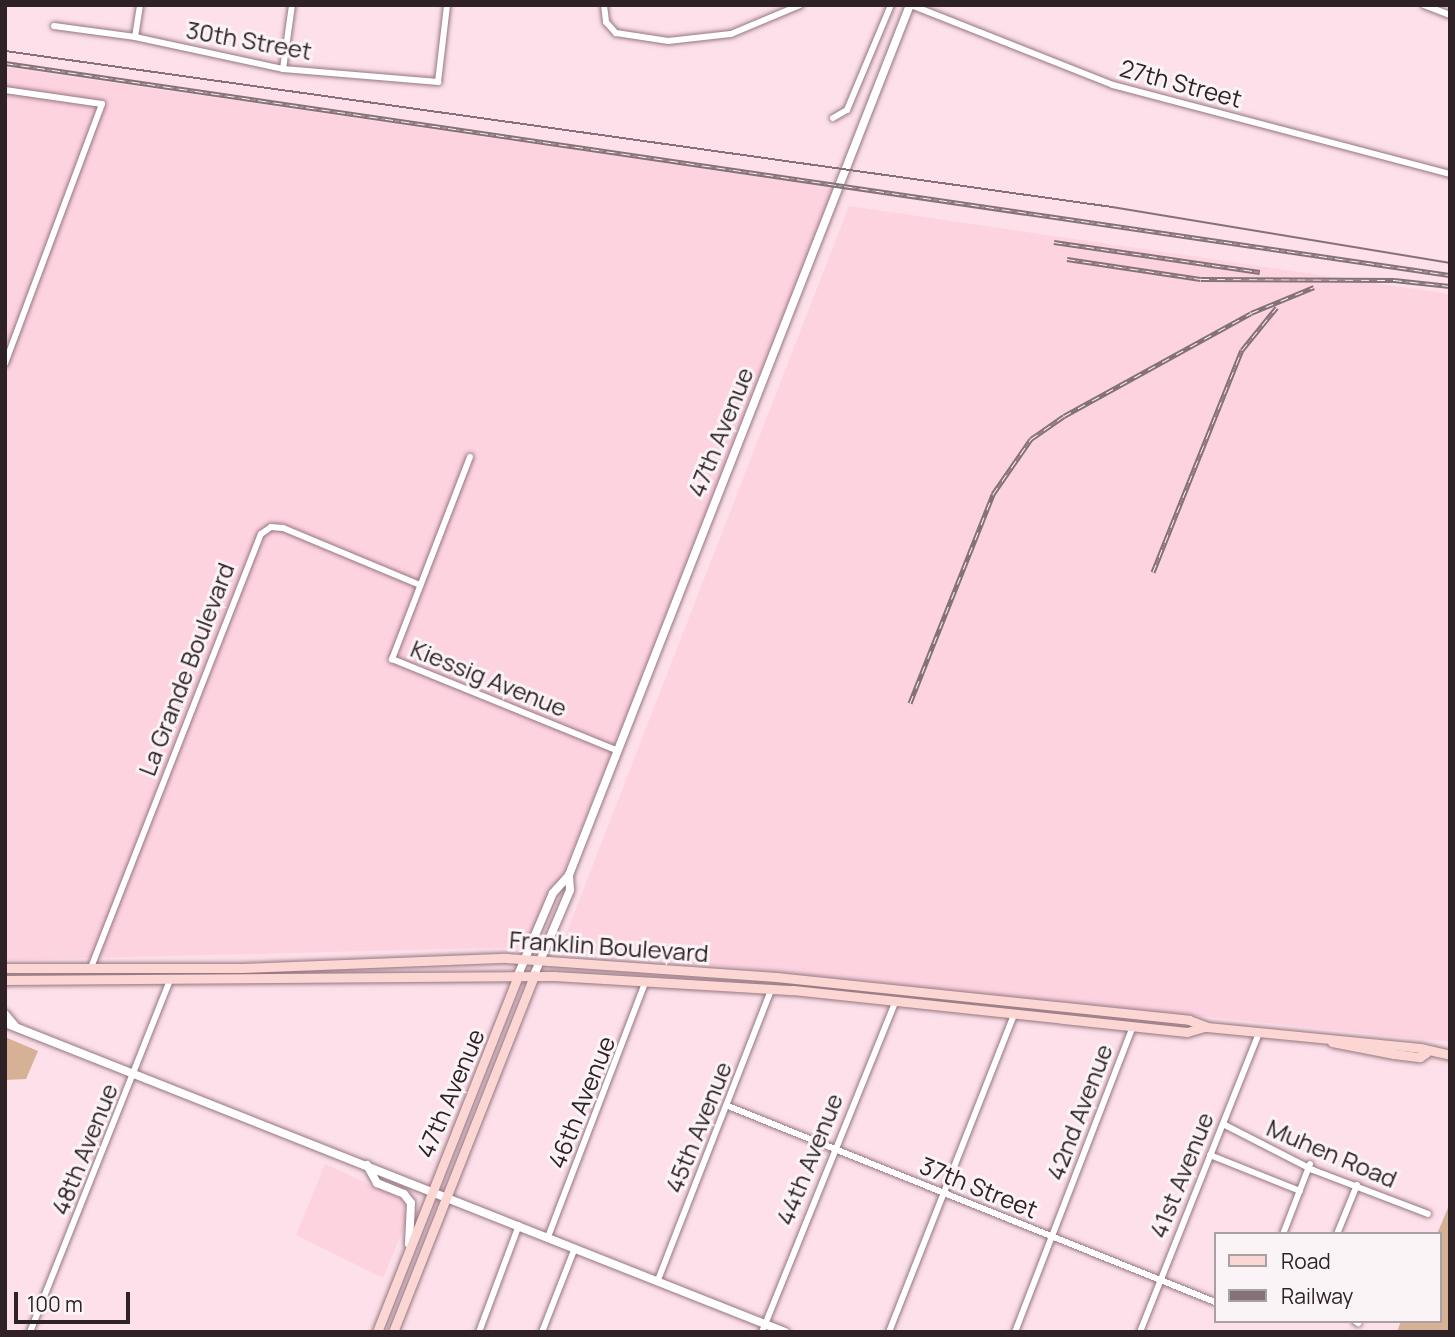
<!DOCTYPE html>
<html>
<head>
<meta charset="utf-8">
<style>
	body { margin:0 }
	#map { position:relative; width:1455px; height:1337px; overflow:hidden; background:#fde0e9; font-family:Manrope,sans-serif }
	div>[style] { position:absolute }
	.built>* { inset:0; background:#fed3e0 }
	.green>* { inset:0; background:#d7b195 }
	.roads { filter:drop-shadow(0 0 2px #957680) drop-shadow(0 0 2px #957680) }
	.minor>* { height:6px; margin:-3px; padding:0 3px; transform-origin:3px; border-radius:3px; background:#fff }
	.tertiary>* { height:8px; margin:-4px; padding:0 4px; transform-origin:4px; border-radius:4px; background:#fff }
	.secondary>* { height:9px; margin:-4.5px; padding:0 4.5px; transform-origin:4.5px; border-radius:4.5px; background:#fbd6d2 }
	.tram>* { height:2px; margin:-1px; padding:0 1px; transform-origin:1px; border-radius:1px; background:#857278 }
	.rail>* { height:5px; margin-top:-2.5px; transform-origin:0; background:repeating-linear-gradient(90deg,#fbf4f6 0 8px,#857278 0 16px); box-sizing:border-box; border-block:2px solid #857278 }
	span { translate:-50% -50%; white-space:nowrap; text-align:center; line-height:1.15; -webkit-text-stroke:6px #fbf4f6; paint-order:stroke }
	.street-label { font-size:24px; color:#2f2226 }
	.frame { position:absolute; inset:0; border:7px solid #2f2226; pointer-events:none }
	.legend { position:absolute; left:1214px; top:1232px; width:228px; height:91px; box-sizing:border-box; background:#fbf4f6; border:2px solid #a9a0a3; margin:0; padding:9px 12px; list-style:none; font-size:21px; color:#2f2226 }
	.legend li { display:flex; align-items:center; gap:14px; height:35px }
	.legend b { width:35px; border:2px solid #a9a0a3 }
	.scale { position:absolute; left:14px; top:1292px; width:116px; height:32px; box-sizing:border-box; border:4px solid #2f2226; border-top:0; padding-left:9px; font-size:21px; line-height:24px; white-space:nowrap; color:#2f2226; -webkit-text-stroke:5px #fbf4f6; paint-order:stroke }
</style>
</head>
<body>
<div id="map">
	<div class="built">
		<div style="clip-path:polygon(5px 67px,837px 188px,534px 947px,5px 960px)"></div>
		<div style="clip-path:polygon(849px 206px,1450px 294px,1450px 1042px,576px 951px,566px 934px)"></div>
		<div style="clip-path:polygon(325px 1164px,403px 1200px,407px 1220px,383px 1278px,296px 1235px)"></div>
	</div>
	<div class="green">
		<div style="clip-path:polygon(5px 1037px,38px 1051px,26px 1079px,5px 1080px)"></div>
		<div style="clip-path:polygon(1450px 1203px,1450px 1332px,1397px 1332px,1401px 1321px,1439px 1321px,1437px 1234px)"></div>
	</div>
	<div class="roads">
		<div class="minor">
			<div style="left:604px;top:5px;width:17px;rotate:83deg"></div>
			<div style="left:606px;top:22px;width:15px;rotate:48deg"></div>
			<div style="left:616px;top:33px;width:53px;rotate:8.7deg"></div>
			<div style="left:668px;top:41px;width:63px;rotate:-6.3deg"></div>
			<div style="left:731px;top:34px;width:75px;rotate:-22.8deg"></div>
			<div style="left:911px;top:5px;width:217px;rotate:21.6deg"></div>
			<div style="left:1113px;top:85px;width:349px;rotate:14.8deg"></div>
			<div style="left:1424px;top:5px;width:28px;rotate:21deg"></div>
			<div style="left:54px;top:26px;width:82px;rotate:7.7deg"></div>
			<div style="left:135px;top:37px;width:151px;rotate:12.2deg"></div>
			<div style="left:283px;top:69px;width:156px;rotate:4.8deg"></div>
			<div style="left:438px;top:82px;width:78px;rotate:-83.3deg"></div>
			<div style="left:135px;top:37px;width:32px;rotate:-81deg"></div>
			<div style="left:283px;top:69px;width:65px;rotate:-82deg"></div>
			<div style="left:5px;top:90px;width:98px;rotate:8.2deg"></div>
			<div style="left:102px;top:104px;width:277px;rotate:110.5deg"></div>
			<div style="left:833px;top:118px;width:16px;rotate:-30deg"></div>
			<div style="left:847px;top:110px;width:114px;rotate:-67.3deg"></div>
			<div style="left:470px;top:457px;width:217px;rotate:111.1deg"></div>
			<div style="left:392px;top:659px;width:242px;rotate:22.1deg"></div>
			<div style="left:90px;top:970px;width:468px;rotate:-68.6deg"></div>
			<div style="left:261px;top:534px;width:12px;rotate:-35deg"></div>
			<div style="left:271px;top:527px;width:12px;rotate:5deg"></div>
			<div style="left:283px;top:528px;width:148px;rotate:22.6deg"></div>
			<div style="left:728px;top:1106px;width:525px;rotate:21.92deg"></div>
			<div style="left:1223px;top:1124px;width:101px;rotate:27.1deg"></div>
			<div style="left:1313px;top:1170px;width:123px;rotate:20.9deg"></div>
			<div style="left:1210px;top:1155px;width:97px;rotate:21.8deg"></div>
			<div style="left:1283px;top:1234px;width:75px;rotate:-68.9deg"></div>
			<div style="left:1337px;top:1234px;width:53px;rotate:-67.8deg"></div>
			<div style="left:548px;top:1237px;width:274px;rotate:-69.1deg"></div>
			<div style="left:658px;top:1280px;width:313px;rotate:-68.7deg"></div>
			<div style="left:1355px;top:1321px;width:4px;rotate:34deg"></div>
			<div style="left:30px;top:1332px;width:379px;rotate:-68.3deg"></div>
			<div style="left:479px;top:1332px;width:114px;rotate:-69.5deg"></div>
			<div style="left:542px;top:1332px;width:90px;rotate:-68.6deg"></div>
			<div style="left:762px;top:1332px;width:356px;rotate:-68deg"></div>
			<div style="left:889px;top:1332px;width:342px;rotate:-68.5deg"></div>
			<div style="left:1015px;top:1332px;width:328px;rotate:-68.9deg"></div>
			<div style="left:1140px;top:1332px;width:322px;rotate:-68.3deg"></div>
		</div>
		<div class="tertiary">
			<div style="left:518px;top:975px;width:89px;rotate:-66.9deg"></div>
			<div style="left:553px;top:893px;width:24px;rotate:-48deg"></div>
			<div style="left:569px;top:875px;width:934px;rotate:-68.6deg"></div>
			<div style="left:534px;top:975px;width:92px;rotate:-67deg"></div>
			<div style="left:570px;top:890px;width:15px;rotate:-94deg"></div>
			<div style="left:5px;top:1014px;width:17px;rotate:50deg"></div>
			<div style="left:5px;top:1023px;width:839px;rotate:21.61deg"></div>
			<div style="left:367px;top:1165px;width:21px;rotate:61deg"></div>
			<div style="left:377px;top:1183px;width:29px;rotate:22deg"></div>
			<div style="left:404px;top:1194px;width:11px;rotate:52deg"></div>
			<div style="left:411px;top:1203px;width:41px;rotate:92.8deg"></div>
		</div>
		<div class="secondary">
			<div style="left:5px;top:968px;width:237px"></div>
			<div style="left:242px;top:968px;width:264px;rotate:-2.2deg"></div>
			<div style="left:506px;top:958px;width:271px;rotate:4deg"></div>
			<div style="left:776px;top:977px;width:415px;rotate:5.9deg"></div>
			<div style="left:1189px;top:1020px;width:19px;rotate:21deg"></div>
			<div style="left:1207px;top:1027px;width:214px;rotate:5.6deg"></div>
			<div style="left:1420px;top:1048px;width:31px;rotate:13deg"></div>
			<div style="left:5px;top:980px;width:549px;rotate:-0.42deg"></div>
			<div style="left:554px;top:976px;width:239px;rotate:3.4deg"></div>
			<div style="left:793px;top:990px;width:396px;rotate:6.1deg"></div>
			<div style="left:1187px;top:1032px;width:19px;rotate:-16deg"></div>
			<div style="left:1332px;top:1042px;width:63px;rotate:11deg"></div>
			<div style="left:1394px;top:1054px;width:26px;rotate:7deg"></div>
			<div style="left:1420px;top:1057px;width:7px;rotate:-34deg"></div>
			<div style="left:377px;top:1332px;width:384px;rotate:-68.4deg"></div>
			<div style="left:393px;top:1332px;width:384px;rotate:-68.4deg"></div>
		</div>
	</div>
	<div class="tram">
		<div style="left:5px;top:51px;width:1118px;rotate:8.02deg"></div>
		<div style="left:1112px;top:207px;width:343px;rotate:9.4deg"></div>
	</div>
	<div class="rail">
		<div style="left:5px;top:63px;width:1460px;rotate:8.35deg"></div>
		<div style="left:1054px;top:242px;width:208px;rotate:8.3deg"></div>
		<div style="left:1067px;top:259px;width:135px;rotate:8.5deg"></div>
		<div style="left:1201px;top:279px;width:193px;rotate:0.3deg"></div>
		<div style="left:1394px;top:280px;width:56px;rotate:6.1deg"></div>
		<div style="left:1153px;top:572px;width:239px;rotate:-68.2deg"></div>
		<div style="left:1242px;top:350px;width:55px;rotate:-50.9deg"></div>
		<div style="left:910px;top:703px;width:225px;rotate:-68.3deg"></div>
		<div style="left:993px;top:494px;width:67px;rotate:-55.4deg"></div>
		<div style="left:1031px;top:439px;width:40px;rotate:-34.9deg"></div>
		<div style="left:1064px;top:416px;width:213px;rotate:-28.8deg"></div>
		<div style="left:1251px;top:313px;width:68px;rotate:-22.4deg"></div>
	</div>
	<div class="street-label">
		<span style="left:249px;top:40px;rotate:10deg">30th Street</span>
		<span style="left:1181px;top:83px;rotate:15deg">27th Street</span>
		<span style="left:720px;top:432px;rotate:-68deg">47th Avenue</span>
		<span style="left:186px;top:669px;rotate:-69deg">La Grande Boulevard</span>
		<span style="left:489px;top:678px;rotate:22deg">Kiessig Avenue</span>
		<span style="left:609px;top:946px;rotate:4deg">Franklin Boulevard</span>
		<span style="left:450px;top:1093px;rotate:-67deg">47th Avenue</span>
		<span style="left:581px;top:1102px;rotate:-68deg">46th Avenue</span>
		<span style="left:1079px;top:1112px;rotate:-69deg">42nd Avenue</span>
		<span style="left:698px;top:1127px;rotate:-68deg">45th Avenue</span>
		<span style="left:84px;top:1149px;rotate:-68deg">48th Avenue</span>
		<span style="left:1332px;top:1153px;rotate:23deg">Muhen Road</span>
		<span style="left:809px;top:1159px;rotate:-68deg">44th Avenue</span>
		<span style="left:1181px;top:1175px;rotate:-68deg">41st Avenue</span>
		<span style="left:979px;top:1187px;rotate:22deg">37th Street</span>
	</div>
	<div class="frame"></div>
	<ul class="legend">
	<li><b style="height:9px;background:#fbd6d2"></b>Road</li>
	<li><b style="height:9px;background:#857278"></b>Railway</li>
	</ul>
	<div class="scale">100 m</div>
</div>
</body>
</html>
